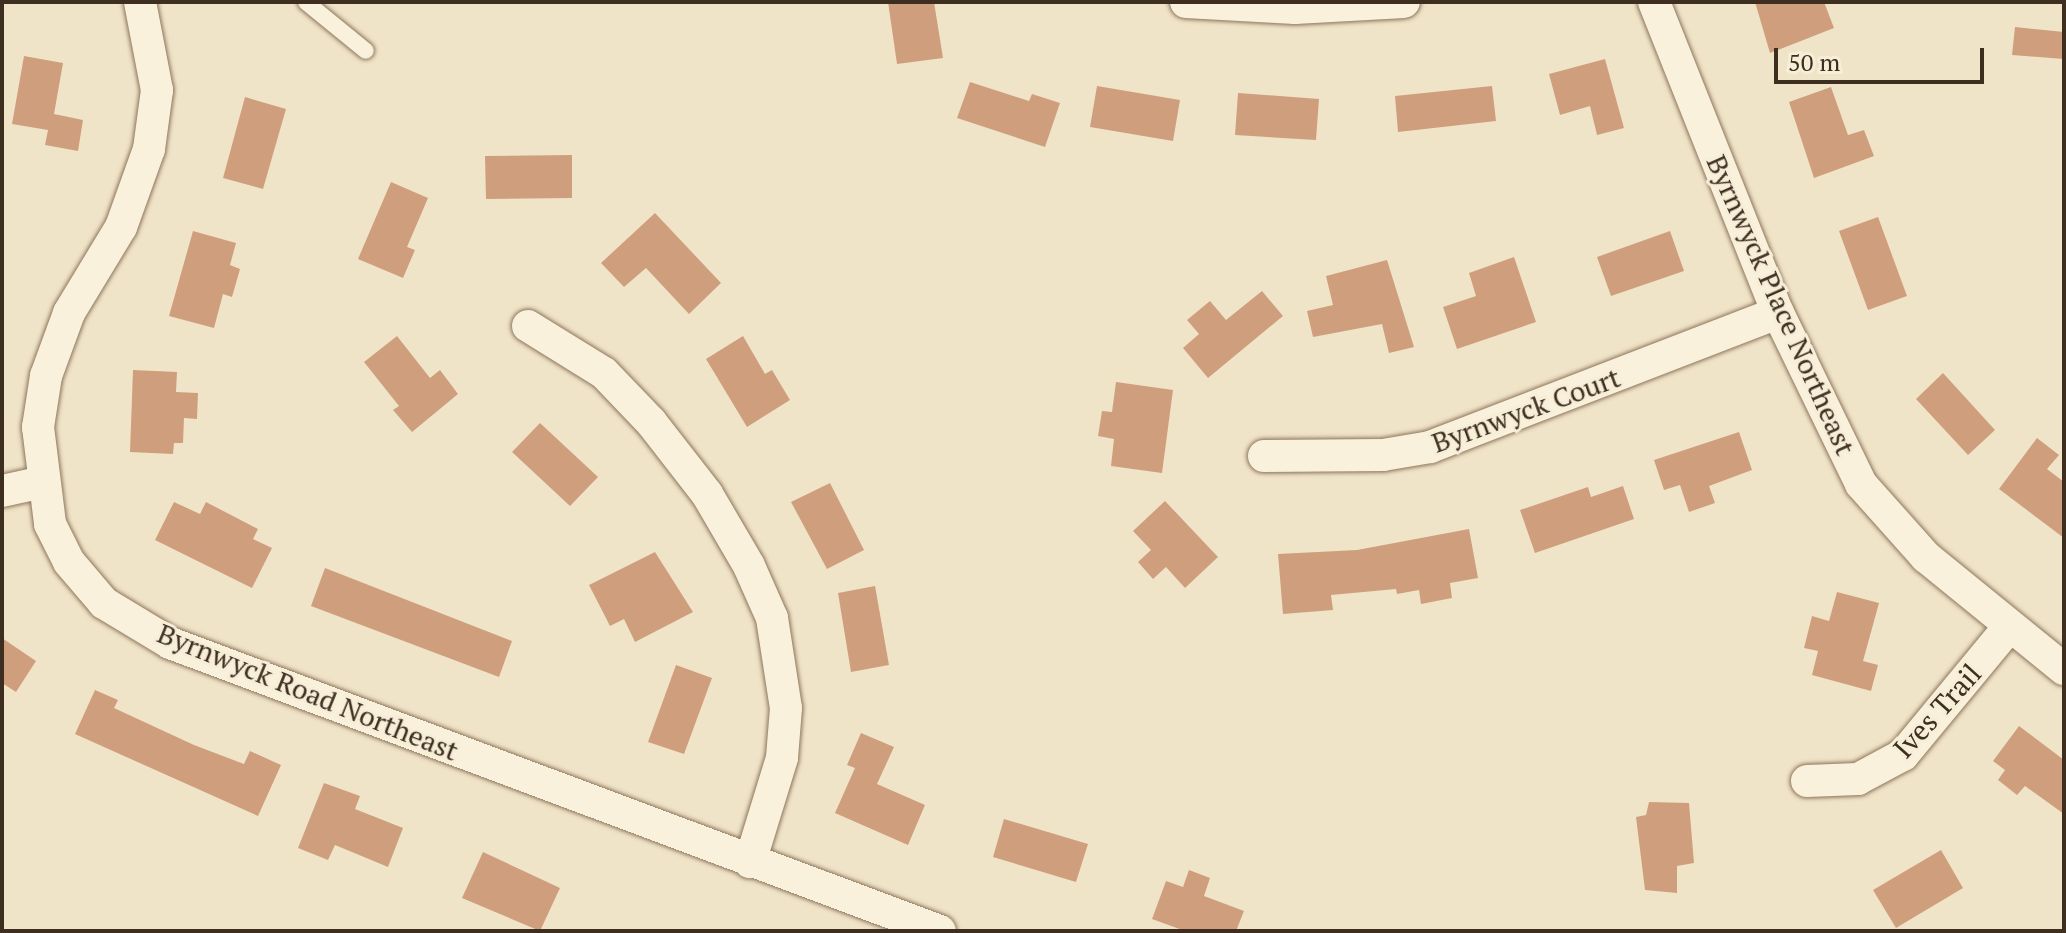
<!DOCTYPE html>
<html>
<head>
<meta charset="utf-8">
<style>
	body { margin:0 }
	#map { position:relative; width:2066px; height:933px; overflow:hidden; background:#f0e4c8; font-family:"PT Serif",serif }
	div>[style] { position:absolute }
	.building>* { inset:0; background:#cf9f7d }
	.roads { filter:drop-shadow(0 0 2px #8d765c) drop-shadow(0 0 2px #8d765c) }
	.lane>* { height:16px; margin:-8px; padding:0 8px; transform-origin:8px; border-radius:8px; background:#faf1dc }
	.street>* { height:32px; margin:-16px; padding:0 16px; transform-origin:16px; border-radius:16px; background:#faf1dc }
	span { translate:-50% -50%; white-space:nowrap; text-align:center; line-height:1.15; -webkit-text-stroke:6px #f7eed8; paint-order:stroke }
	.street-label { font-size:28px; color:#3d2e20 }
	.frame { position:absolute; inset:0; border:4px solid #3d2e20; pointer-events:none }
	.scale { position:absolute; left:1774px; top:48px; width:210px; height:36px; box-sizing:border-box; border:4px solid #3d2e20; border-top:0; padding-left:10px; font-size:24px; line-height:28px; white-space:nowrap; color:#3d2e20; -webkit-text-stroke:6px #f7eed8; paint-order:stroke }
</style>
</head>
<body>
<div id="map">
	<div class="building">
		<div style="clip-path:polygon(888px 2px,934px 2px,943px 58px,897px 64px)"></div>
		<div style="clip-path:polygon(1755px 2px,1824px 2px,1834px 28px,1770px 53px)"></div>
		<div style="clip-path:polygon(2015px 27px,2064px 32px,2064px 59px,2012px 55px)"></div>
		<div style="clip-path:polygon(24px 56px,63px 63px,54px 114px,83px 120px,78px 151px,45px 145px,48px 130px,12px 124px)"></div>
		<div style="clip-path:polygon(1605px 59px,1624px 128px,1597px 135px,1590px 106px,1560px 115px,1549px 74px)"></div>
		<div style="clip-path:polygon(970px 82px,1029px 101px,1032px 94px,1060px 103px,1045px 147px,957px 118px)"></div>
		<div style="clip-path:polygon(1097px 86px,1180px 100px,1173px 141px,1090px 127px)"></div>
		<div style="clip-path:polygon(1492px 86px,1496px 121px,1398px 132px,1395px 96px)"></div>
		<div style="clip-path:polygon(1831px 87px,1848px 135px,1864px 130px,1874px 156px,1814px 178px,1789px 102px)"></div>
		<div style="clip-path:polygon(1238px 93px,1319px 99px,1316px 140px,1235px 135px)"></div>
		<div style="clip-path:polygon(245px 97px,286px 109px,263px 189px,223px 178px)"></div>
		<div style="clip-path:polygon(572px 155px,572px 198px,486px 199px,485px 156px)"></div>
		<div style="clip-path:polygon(391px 182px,428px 198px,407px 247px,415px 250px,403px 278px,358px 259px)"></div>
		<div style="clip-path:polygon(655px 213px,721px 283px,689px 314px,646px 268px,624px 287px,601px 263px)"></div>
		<div style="clip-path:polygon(1878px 217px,1907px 296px,1868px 310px,1839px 231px)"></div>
		<div style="clip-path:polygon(193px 231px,236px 243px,230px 265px,240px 269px,232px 297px,223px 294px,214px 328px,169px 316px)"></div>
		<div style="clip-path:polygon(1670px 231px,1684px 271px,1611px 296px,1597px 257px)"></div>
		<div style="clip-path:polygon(1514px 257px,1536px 322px,1457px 349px,1443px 307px,1476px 296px,1469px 273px)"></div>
		<div style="clip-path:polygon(1387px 260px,1414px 347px,1389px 353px,1382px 324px,1313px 337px,1307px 311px,1333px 305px,1326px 276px)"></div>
		<div style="clip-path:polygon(1262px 291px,1283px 316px,1208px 378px,1183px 348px,1199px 334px,1187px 320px,1210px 301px,1226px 320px)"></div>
		<div style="clip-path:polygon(397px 336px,430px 378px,440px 370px,458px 394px,412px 432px,393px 410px,399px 406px,364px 362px)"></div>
		<div style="clip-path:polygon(743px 336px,765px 374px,772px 370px,790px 400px,747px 427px,706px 359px)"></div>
		<div style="clip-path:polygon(133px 370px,177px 372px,176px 392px,198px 393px,197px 419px,184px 418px,183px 443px,174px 443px,173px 454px,130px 452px)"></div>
		<div style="clip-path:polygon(1943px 373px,1995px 430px,1968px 455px,1916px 399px)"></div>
		<div style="clip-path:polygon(1116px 382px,1173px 390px,1162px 473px,1111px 466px,1114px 439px,1098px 436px,1102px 411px,1112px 412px)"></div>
		<div style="clip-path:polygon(540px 423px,598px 477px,570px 506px,512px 452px)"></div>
		<div style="clip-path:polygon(1739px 432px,1752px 470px,1709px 486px,1715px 503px,1689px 512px,1680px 485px,1664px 490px,1654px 460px)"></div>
		<div style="clip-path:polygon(2037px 438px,2059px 455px,2047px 469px,2064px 482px,2064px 538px,1999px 489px)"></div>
		<div style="clip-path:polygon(830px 483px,864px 550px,827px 569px,791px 502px)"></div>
		<div style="clip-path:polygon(1623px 486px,1634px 519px,1535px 553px,1520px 510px,1588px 487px,1591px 497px)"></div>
		<div style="clip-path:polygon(1165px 501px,1218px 557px,1185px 588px,1166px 567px,1153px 579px,1138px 562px,1151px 550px,1133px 531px)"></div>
		<div style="clip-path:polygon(174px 502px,200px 514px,206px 502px,258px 529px,253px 539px,272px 548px,252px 588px,155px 540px)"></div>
		<div style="clip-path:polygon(1469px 529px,1478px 578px,1450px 583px,1452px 598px,1421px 604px,1419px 590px,1397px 594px,1396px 589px,1331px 595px,1333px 610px,1283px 614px,1278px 554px,1357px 550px)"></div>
		<div style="clip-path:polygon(655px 552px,693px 612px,635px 642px,624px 619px,610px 626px,589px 585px)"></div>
		<div style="clip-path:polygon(325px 568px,512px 641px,499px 677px,311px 606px)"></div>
		<div style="clip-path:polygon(875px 586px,889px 665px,851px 672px,838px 593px)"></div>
		<div style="clip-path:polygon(1837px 592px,1879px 603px,1863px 661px,1878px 665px,1871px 691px,1812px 675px,1818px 651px,1804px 648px,1812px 616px,1829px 621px)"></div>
		<div style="clip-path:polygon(2px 638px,36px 661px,16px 692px,2px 683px)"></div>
		<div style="clip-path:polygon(676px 665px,712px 678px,684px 754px,648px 742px)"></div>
		<div style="clip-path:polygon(95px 690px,118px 700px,114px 708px,194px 745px,244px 764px,250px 751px,281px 765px,258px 816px,75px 734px)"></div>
		<div style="clip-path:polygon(2019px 726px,2064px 760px,2064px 814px,2025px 786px,2017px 795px,1998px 780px,2005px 770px,1993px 761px)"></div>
		<div style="clip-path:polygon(861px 733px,894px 747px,877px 784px,925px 805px,908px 845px,835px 813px,855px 768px,847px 765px)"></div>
		<div style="clip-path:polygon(324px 783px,360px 796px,355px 809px,403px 828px,388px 867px,335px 845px,328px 860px,298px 848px)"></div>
		<div style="clip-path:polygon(1649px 802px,1689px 803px,1694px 863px,1677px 866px,1677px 893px,1645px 890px,1636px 817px,1646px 815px)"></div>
		<div style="clip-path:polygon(1004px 819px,1088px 844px,1076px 882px,993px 857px)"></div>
		<div style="clip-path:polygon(1941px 850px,1963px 888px,1896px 928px,1873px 890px)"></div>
		<div style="clip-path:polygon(483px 852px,560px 888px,540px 931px,462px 898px)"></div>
		<div style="clip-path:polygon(1189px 870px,1210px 878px,1204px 896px,1244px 911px,1236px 931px,1185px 931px,1152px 919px,1166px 881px,1183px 887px)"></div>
	</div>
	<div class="roads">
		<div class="lane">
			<div style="left:306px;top:2px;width:77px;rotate:39.2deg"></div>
		</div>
		<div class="street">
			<div style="left:140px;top:2px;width:90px;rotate:79.1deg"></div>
			<div style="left:157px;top:90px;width:60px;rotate:97.7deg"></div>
			<div style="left:149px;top:149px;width:83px;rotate:109.7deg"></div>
			<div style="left:121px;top:227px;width:100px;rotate:121.2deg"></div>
			<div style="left:69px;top:313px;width:67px;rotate:110.1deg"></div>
			<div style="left:46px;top:376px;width:52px;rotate:98.9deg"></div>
			<div style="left:38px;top:427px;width:98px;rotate:82.9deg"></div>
			<div style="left:50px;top:524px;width:42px;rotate:63.4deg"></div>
			<div style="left:69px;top:562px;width:54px;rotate:49.5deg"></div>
			<div style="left:104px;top:603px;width:77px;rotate:31.2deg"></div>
			<div style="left:170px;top:643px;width:822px;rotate:20.51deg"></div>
			<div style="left:1186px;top:2px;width:109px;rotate:3.2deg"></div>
			<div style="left:1295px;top:8px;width:109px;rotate:-3.2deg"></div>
			<div style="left:1654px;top:2px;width:335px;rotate:68.3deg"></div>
			<div style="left:1778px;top:313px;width:190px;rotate:64.1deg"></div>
			<div style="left:1861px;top:484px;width:98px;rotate:48.3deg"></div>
			<div style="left:1926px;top:557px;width:178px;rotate:39.1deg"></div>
			<div style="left:528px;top:326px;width:89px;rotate:31.7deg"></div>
			<div style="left:604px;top:373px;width:68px;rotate:46.2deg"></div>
			<div style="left:651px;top:422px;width:91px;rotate:52.1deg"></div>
			<div style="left:707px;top:494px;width:83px;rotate:59.7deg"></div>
			<div style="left:749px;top:566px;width:57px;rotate:66.1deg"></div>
			<div style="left:772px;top:618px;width:91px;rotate:81.2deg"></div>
			<div style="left:786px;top:708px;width:50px;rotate:94.6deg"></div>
			<div style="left:782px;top:758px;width:109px;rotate:107.1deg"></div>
			<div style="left:1264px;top:456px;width:119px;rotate:-0.5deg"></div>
			<div style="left:1383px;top:455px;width:48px;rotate:-9.7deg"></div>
			<div style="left:1430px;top:447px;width:373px;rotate:-21.1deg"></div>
			<div style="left:2px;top:491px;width:42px;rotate:-12.4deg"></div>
			<div style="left:1807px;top:781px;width:51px;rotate:-2.2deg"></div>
			<div style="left:1858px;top:779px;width:51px;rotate:-28.1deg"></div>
			<div style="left:1903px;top:755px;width:166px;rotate:-50.4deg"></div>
		</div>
	</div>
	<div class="street-label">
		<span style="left:1781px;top:305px;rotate:66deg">Byrnwyck Place Northeast</span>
		<span style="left:1526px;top:410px;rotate:-20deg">Byrnwyck Court</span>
		<span style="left:308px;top:692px;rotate:22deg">Byrnwyck Road Northeast</span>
		<span style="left:1937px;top:711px;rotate:-48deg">Ives Trail</span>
	</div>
	<div class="frame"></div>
	<div class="scale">50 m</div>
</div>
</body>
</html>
